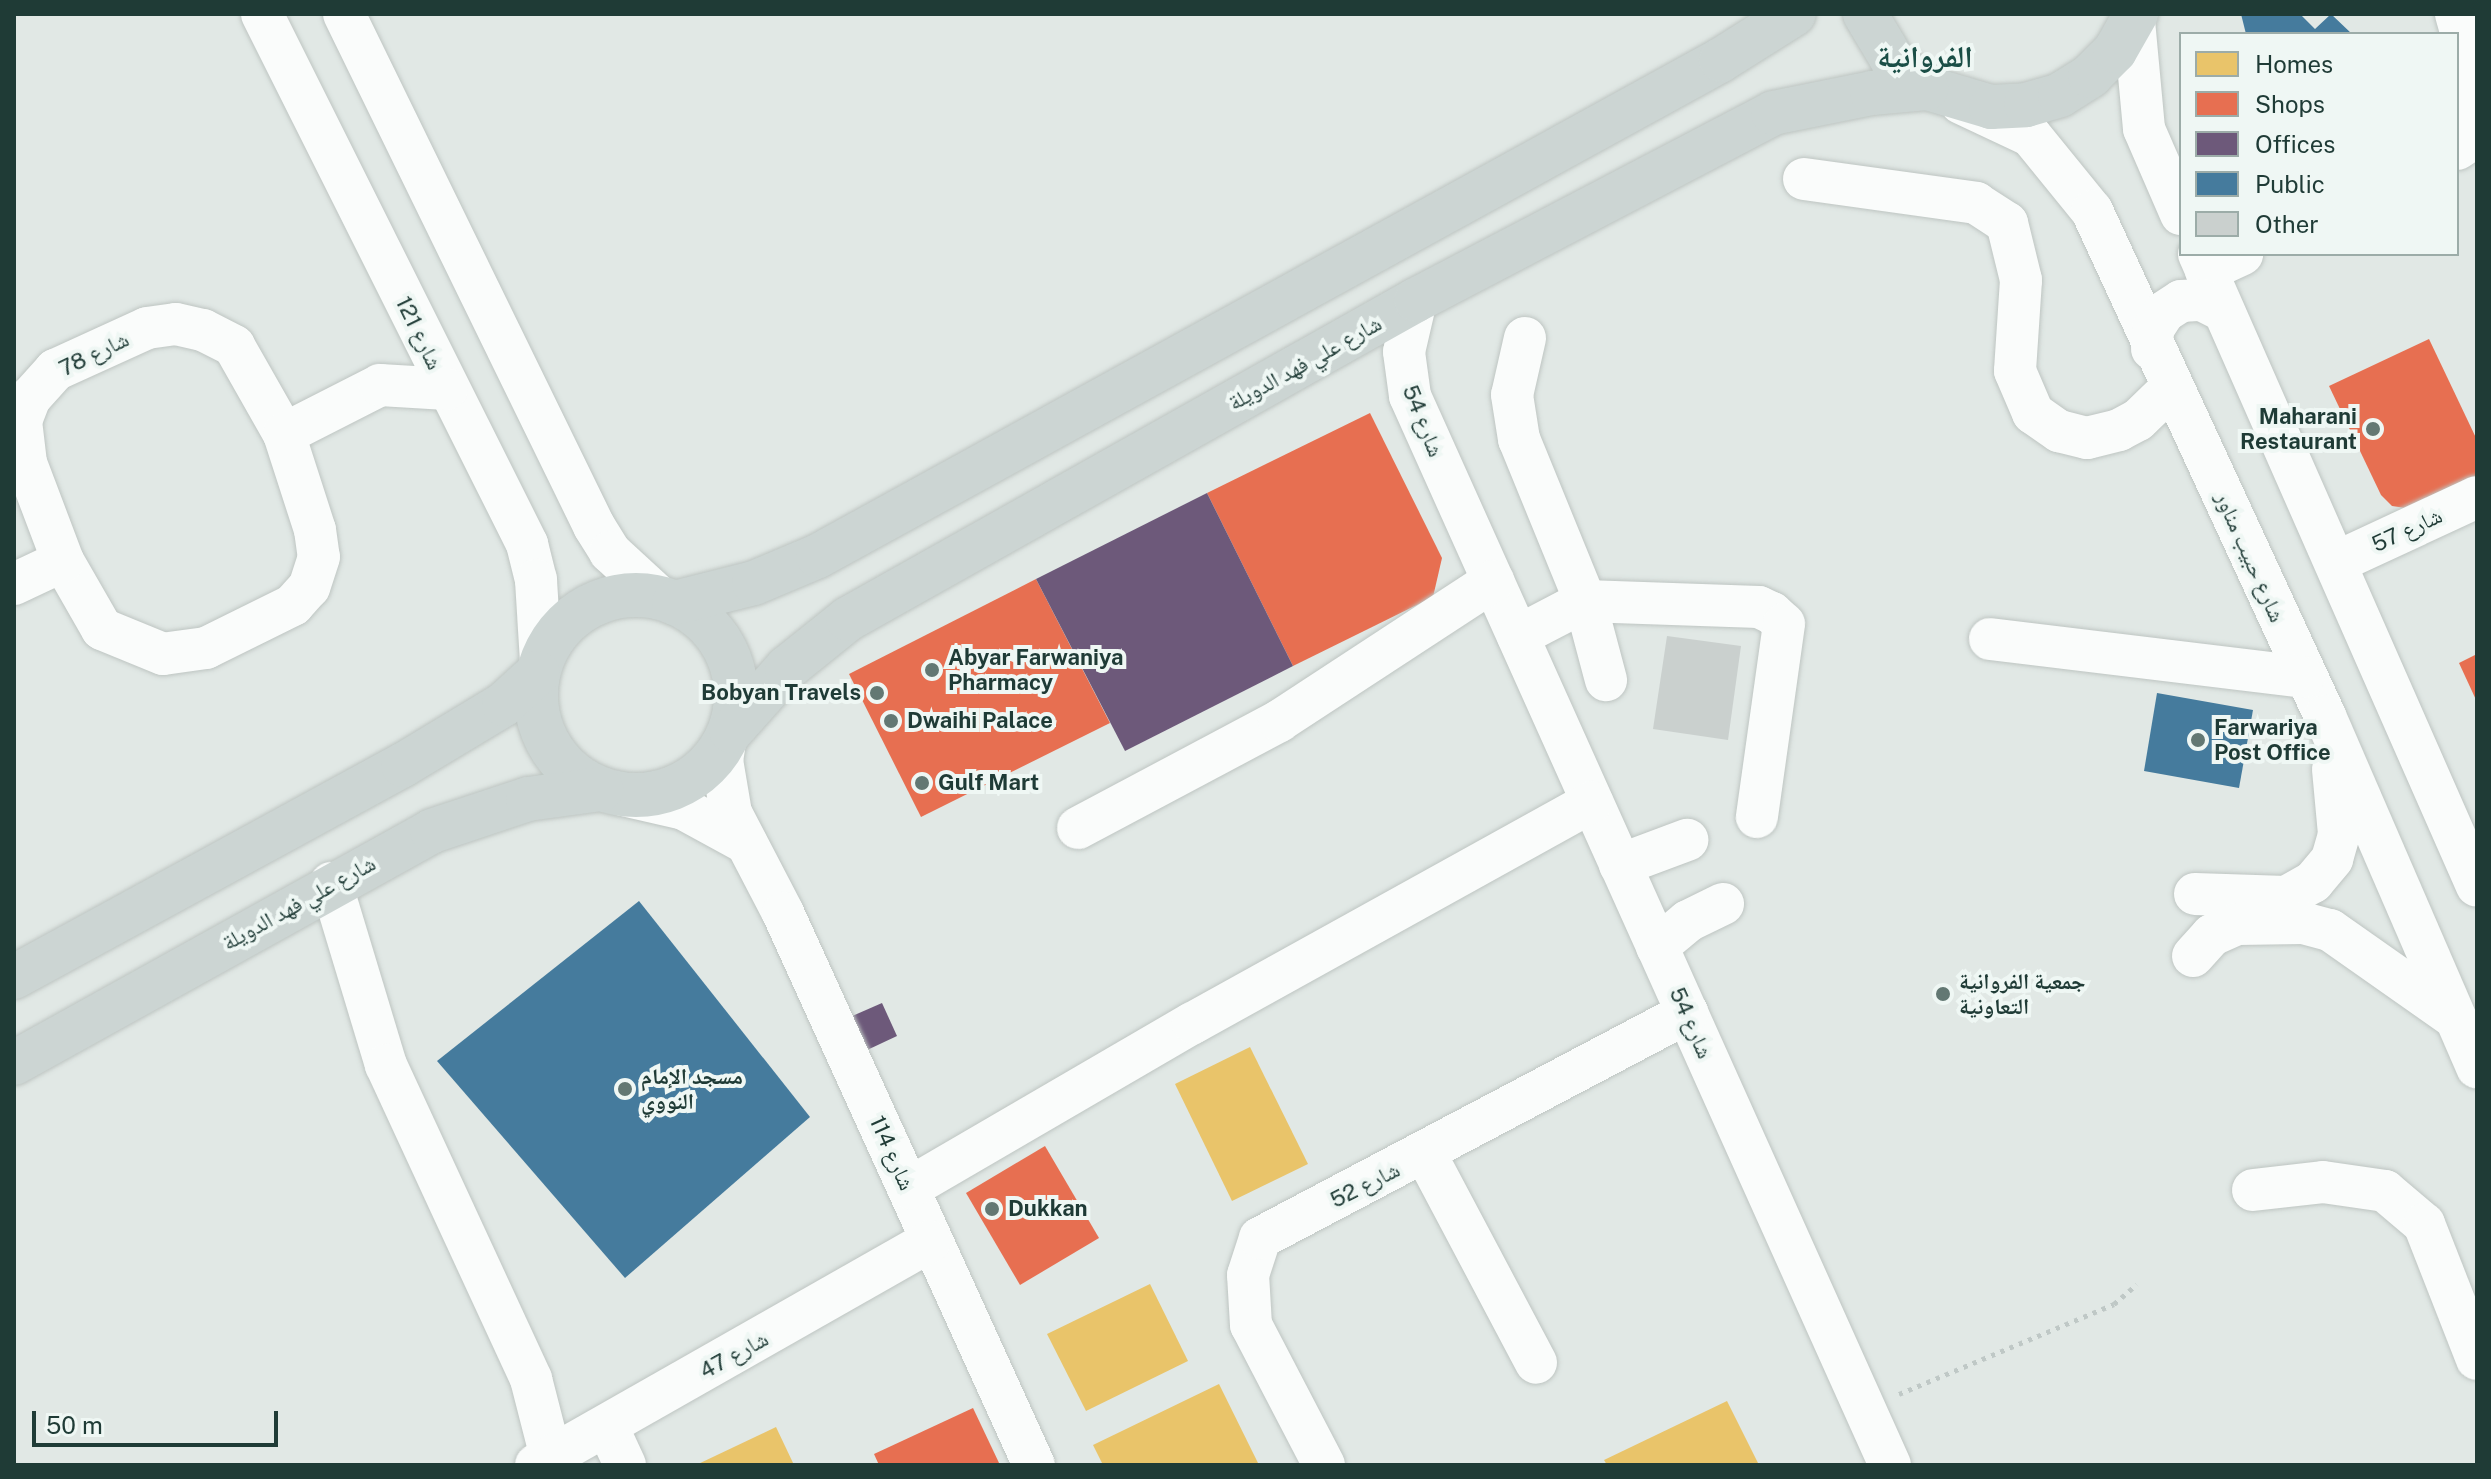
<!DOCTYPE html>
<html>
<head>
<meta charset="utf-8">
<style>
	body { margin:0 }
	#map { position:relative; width:2491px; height:1479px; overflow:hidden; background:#e1e8e5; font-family:"Public Sans","Noto Naskh Arabic",sans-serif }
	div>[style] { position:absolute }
	.homes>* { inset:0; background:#e9c46a }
	.shops>* { inset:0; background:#e76f51 }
	.offices>* { inset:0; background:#6d597a }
	.public>* { inset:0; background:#457b9d }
	.building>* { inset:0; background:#cad0ce }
	.path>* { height:5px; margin-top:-2.5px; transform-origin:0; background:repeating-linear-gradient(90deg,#bfc8c6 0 4px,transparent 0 10px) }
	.roads { filter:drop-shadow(0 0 2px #bec5c2) drop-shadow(0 0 2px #bec5c2) }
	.minor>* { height:42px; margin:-21px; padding:0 21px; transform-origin:21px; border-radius:21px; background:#fafcfb }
	.major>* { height:44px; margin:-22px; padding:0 22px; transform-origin:22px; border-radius:22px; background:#ccd5d3 }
	.major>.ring { margin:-22px; padding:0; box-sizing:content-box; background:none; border:44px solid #ccd5d3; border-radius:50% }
	.dots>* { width:22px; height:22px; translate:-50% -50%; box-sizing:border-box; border:4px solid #eff7f4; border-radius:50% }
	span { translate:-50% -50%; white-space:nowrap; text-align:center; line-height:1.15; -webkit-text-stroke:8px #eff7f4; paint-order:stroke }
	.street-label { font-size:22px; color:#1f3b36 }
	.poi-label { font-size:22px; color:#1f3b36; font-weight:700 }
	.right { translate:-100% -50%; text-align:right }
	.left { translate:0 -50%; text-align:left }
	.district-label { font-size:30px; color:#1a4e46; font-weight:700 }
	.frame { position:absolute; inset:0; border:16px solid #1f3b36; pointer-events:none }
	.legend { position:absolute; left:2179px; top:32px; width:280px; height:224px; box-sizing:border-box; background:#eff7f4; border:2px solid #9caca8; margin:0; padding:10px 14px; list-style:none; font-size:24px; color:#1f3b36 }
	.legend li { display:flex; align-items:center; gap:16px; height:40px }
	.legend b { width:40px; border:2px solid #9caca8 }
	.scale { position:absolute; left:32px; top:1411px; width:246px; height:36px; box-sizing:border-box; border:4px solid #1f3b36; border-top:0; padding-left:10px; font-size:24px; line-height:28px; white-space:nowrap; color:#1f3b36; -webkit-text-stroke:6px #eff7f4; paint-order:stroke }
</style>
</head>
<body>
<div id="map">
	<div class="homes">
		<div style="clip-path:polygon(1250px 1047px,1308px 1164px,1232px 1201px,1175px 1084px)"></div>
		<div style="clip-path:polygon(1150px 1284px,1188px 1361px,1086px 1411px,1047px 1334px)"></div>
		<div style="clip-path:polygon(1219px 1384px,1259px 1465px,1103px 1465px,1093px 1445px)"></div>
		<div style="clip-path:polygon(1727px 1401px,1759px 1465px,1607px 1465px,1604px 1460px)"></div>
		<div style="clip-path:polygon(776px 1427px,794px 1465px,696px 1465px)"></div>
	</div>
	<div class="shops">
		<div style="clip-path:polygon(2429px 339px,2477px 440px,2477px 478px,2412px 509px,2392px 506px,2381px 495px,2329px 386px)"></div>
		<div style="clip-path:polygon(1370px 413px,1442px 558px,1433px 597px,1293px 666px,1207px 493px)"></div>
		<div style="clip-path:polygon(1036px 579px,1110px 723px,921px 817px,849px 674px)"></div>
		<div style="clip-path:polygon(2477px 654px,2477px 702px,2459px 663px)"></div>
		<div style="clip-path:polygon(1045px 1146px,1099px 1238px,1020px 1285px,966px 1193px)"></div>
		<div style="clip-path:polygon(973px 1408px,1000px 1465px,879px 1465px,874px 1454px)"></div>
	</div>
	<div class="offices">
		<div style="clip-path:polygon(1207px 493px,1293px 666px,1125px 751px,1036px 579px)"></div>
		<div style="clip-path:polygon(882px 1003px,897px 1036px,865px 1051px,850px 1017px)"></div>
	</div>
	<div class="public">
		<div style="clip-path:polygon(2241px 14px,2300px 14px,2315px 29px,2331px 14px,2352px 34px,2246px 34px)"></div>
		<div style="clip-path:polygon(2157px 693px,2253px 710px,2239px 788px,2144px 771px)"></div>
		<div style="clip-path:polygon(639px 901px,810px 1117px,625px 1278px,437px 1061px)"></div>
	</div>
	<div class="building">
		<div style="clip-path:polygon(1667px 636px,1741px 646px,1728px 740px,1653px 729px)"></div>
	</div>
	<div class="path">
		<div style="left:1899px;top:1394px;width:233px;rotate:-22.7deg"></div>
		<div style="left:2114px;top:1304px;width:30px;rotate:-41deg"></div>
	</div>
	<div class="roads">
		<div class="minor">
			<div style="left:262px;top:14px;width:593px;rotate:63.43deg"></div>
			<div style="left:527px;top:544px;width:37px;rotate:76deg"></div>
			<div style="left:536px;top:580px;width:81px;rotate:86.5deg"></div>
			<div style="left:344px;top:14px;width:570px;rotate:63.97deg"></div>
			<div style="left:594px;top:526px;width:31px;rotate:58deg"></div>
			<div style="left:610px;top:552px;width:68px;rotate:42.6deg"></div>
			<div style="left:2456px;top:14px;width:52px;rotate:74.4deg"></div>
			<div style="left:2470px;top:64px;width:49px;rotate:86.5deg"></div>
			<div style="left:2473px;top:113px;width:28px;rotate:98deg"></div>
			<div style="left:2469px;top:141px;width:14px;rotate:146deg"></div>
			<div style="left:2134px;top:21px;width:108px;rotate:84.7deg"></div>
			<div style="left:2144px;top:129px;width:93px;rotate:66.5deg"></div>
			<div style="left:1961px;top:103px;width:77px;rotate:25.2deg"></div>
			<div style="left:2031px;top:136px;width:97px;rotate:50.9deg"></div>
			<div style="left:2092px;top:211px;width:556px;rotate:65.23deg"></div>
			<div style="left:2325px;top:716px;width:383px;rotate:66.6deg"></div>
			<div style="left:1804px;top:179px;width:174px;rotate:7.9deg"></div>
			<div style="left:1976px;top:203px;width:37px;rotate:33deg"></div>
			<div style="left:2007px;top:223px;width:59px;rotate:76.2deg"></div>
			<div style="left:2021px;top:280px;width:91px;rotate:93.8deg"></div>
			<div style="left:2015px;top:371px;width:46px;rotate:66.8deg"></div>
			<div style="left:2033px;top:413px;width:32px;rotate:35deg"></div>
			<div style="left:2059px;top:431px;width:29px;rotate:14deg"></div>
			<div style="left:2087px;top:438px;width:33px;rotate:-14deg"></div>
			<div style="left:2119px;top:430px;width:21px;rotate:-28deg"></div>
			<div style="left:2138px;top:420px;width:46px;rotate:-44.1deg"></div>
			<div style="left:2199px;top:254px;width:690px;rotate:66.26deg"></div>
			<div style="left:2206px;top:271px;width:40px;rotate:-25deg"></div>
			<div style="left:1416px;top:300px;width:53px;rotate:103deg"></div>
			<div style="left:1404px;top:352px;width:44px;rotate:82.2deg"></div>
			<div style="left:1410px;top:396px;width:1172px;rotate:65.82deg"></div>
			<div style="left:176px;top:324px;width:28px;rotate:13deg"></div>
			<div style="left:203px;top:330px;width:35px;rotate:27deg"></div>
			<div style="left:234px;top:346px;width:101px;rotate:60.4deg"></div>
			<div style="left:284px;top:434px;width:101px;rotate:72.1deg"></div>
			<div style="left:315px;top:530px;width:27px;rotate:82deg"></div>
			<div style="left:319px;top:557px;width:32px;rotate:108deg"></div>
			<div style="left:309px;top:587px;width:24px;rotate:132deg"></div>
			<div style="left:293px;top:605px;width:97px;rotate:153.7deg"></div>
			<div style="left:206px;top:648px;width:43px;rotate:172.1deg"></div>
			<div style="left:163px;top:654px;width:66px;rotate:-157.7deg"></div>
			<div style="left:102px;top:629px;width:78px;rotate:-119.8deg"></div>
			<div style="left:63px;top:561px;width:105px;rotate:-110.7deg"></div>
			<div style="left:26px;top:463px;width:42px;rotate:-96.8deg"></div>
			<div style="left:21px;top:421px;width:25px;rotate:-69deg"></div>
			<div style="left:30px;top:398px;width:38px;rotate:-48deg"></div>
			<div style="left:55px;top:370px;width:101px;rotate:-24.5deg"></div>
			<div style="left:147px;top:328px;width:29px;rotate:-8deg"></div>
			<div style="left:1525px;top:338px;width:58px;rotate:102.8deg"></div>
			<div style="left:1512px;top:395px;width:45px;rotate:81deg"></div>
			<div style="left:1519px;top:439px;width:175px;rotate:67.8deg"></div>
			<div style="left:1585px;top:601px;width:82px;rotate:75.1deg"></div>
			<div style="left:2152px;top:349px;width:20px;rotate:-87deg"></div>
			<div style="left:2153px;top:329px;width:20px;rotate:-57deg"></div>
			<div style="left:2164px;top:312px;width:20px;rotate:-33deg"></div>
			<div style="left:2181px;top:301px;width:21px;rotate:-3deg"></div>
			<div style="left:2202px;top:300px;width:20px;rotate:27deg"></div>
			<div style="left:284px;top:434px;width:108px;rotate:-27deg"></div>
			<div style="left:380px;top:385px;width:67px;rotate:3.4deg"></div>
			<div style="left:2337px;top:562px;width:154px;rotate:-24.9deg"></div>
			<div style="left:14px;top:584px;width:54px;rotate:-25.1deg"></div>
			<div style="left:1518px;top:636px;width:76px;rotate:-27.6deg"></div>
			<div style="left:1585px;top:601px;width:174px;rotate:2deg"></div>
			<div style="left:1759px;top:607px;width:14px;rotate:25deg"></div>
			<div style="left:1772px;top:613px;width:16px;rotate:43deg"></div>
			<div style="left:1784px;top:624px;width:195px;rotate:98deg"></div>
			<div style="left:1990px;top:639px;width:316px;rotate:6.9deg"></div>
			<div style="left:725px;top:742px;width:18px;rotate:99deg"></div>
			<div style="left:722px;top:760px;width:54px;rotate:80.4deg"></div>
			<div style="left:731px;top:813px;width:113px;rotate:62.5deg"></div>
			<div style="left:783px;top:913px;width:606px;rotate:65.55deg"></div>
			<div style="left:619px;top:794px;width:67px;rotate:13deg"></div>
			<div style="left:684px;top:809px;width:71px;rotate:28.7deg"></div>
			<div style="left:1078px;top:828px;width:228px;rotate:-28deg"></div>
			<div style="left:1279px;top:721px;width:256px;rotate:-33.2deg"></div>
			<div style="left:1620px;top:865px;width:72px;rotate:-20.5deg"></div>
			<div style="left:331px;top:883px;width:190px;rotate:73.2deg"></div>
			<div style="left:386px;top:1065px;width:346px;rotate:65.2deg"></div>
			<div style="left:531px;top:1379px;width:81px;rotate:75.6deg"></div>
			<div style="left:2195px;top:894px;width:91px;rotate:1.9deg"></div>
			<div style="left:2286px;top:897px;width:31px;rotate:-29deg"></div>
			<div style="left:2313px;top:882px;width:30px;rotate:-50deg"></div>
			<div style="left:2332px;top:859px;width:26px;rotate:-74deg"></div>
			<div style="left:2339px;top:834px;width:65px;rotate:-95.3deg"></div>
			<div style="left:1657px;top:947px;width:40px;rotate:-40deg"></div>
			<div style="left:1688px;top:921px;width:39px;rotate:-26deg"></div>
			<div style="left:2193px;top:956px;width:28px;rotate:-48deg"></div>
			<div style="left:2212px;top:935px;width:27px;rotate:-24deg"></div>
			<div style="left:2237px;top:924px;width:66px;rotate:-0.9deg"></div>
			<div style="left:2303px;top:923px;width:28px;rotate:15deg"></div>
			<div style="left:2330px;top:930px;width:153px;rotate:35.1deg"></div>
			<div style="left:1426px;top:1155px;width:235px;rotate:62.1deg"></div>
			<div style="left:909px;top:1188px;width:328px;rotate:-30.2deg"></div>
			<div style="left:1193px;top:1023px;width:456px;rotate:-29deg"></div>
			<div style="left:2253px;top:1190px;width:70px;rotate:-6.5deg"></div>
			<div style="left:2323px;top:1182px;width:63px;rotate:8.3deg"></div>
			<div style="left:2385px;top:1191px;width:51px;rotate:40.2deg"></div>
			<div style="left:2424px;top:1224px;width:145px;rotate:68.6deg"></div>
			<div style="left:607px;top:1426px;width:43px;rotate:65.2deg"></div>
			<div style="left:536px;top:1465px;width:453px;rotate:-29.6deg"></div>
			<div style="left:1324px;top:1465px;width:158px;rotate:-117.5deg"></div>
			<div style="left:1251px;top:1325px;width:50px;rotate:-93.4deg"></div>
			<div style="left:1248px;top:1275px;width:39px;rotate:-72deg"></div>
			<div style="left:1260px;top:1238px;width:483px;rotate:-27.8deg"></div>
		</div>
		<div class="major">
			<div style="left:1865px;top:14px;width:55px;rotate:59.2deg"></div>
			<div style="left:1893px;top:61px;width:43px;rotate:38.5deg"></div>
			<div style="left:1927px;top:88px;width:67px;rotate:16.5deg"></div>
			<div style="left:1991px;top:107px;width:35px;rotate:-3deg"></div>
			<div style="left:2026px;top:105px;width:35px;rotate:-16deg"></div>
			<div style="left:2060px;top:95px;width:36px;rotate:-32deg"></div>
			<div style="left:2090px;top:76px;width:35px;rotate:-45deg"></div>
			<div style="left:2115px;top:51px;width:43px;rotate:-60.4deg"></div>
			<div class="ring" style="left:536px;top:595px;width:156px;height:156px"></div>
			<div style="left:674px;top:603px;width:82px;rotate:-14deg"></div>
			<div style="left:754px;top:583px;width:69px;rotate:-22.9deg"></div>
			<div style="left:818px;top:556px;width:1030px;rotate:-28.78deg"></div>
			<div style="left:1721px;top:60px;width:86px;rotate:-32.2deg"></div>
			<div style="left:731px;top:731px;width:84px;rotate:-48.4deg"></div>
			<div style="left:787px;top:668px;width:78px;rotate:-38.8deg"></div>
			<div style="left:848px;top:619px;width:651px;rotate:-29.32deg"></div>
			<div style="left:1416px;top:300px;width:403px;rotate:-27.6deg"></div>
			<div style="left:1773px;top:113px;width:101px;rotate:-11.4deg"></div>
			<div style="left:1872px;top:93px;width:55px;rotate:-5.2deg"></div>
			<div style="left:14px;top:977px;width:443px;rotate:-28.6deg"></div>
			<div style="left:403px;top:765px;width:118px;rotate:-31.1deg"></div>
			<div style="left:504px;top:704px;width:46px;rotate:-42.4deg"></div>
			<div style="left:14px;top:1063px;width:478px;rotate:-29deg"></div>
			<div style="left:432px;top:831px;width:101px;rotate:-18.4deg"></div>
			<div style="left:528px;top:799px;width:74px;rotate:-7.8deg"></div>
		</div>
	</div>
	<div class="dots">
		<div style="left:2373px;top:429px;background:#637873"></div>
		<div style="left:932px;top:670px;background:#637873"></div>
		<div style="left:877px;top:693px;background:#637873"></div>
		<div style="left:891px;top:721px;background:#637873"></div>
		<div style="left:2198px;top:740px;background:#637873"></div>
		<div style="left:922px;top:783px;background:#637873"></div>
		<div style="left:1943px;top:994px;background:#637873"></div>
		<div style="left:625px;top:1089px;background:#637873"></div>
		<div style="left:992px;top:1209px;background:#637873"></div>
	</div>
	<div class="street-label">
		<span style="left:419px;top:333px;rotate:64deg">شارع 121</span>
		<span style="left:94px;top:354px;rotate:-26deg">شارع 78</span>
		<span style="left:1305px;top:363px;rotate:-29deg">شارع علي فهد الدويلة</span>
		<span style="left:1423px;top:421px;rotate:68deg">شارع 54</span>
		<span style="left:2407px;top:530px;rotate:-25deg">شارع 57</span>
		<span style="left:2250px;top:557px;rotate:66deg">شارع حبيب مناور</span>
		<span style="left:299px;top:903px;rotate:-29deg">شارع علي فهد الدويلة</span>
		<span style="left:1691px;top:1023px;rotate:66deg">شارع 54</span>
		<span style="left:892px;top:1153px;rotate:66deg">شارع 114</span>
		<span style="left:1365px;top:1185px;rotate:-27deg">شارع 52</span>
		<span style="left:734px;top:1355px;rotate:-29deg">شارع 47</span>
	</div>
	<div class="poi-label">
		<span class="right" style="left:2357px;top:429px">Maharani<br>Restaurant</span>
		<span class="left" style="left:948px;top:670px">Abyar Farwaniya<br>Pharmacy</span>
		<span class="right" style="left:861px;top:693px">Bobyan Travels</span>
		<span class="left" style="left:907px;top:721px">Dwaihi Palace</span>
		<span class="left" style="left:2214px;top:740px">Farwariya<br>Post Office</span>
		<span class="left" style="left:938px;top:783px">Gulf Mart</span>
		<span class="left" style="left:1959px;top:994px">جمعية الفروانية<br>التعاونية</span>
		<span class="left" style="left:641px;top:1089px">مسجد الإمام<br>النووي</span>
		<span class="left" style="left:1008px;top:1209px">Dukkan</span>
	</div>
	<div class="district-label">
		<span style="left:1925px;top:56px">الفروانية</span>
	</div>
	<div class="frame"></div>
	<ul class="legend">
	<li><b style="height:22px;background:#e9c46a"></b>Homes</li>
	<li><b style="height:22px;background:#e76f51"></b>Shops</li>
	<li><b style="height:22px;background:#6d597a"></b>Offices</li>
	<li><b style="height:22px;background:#457b9d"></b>Public</li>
	<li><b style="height:22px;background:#cad0ce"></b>Other</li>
	</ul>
	<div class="scale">50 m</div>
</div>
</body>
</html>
